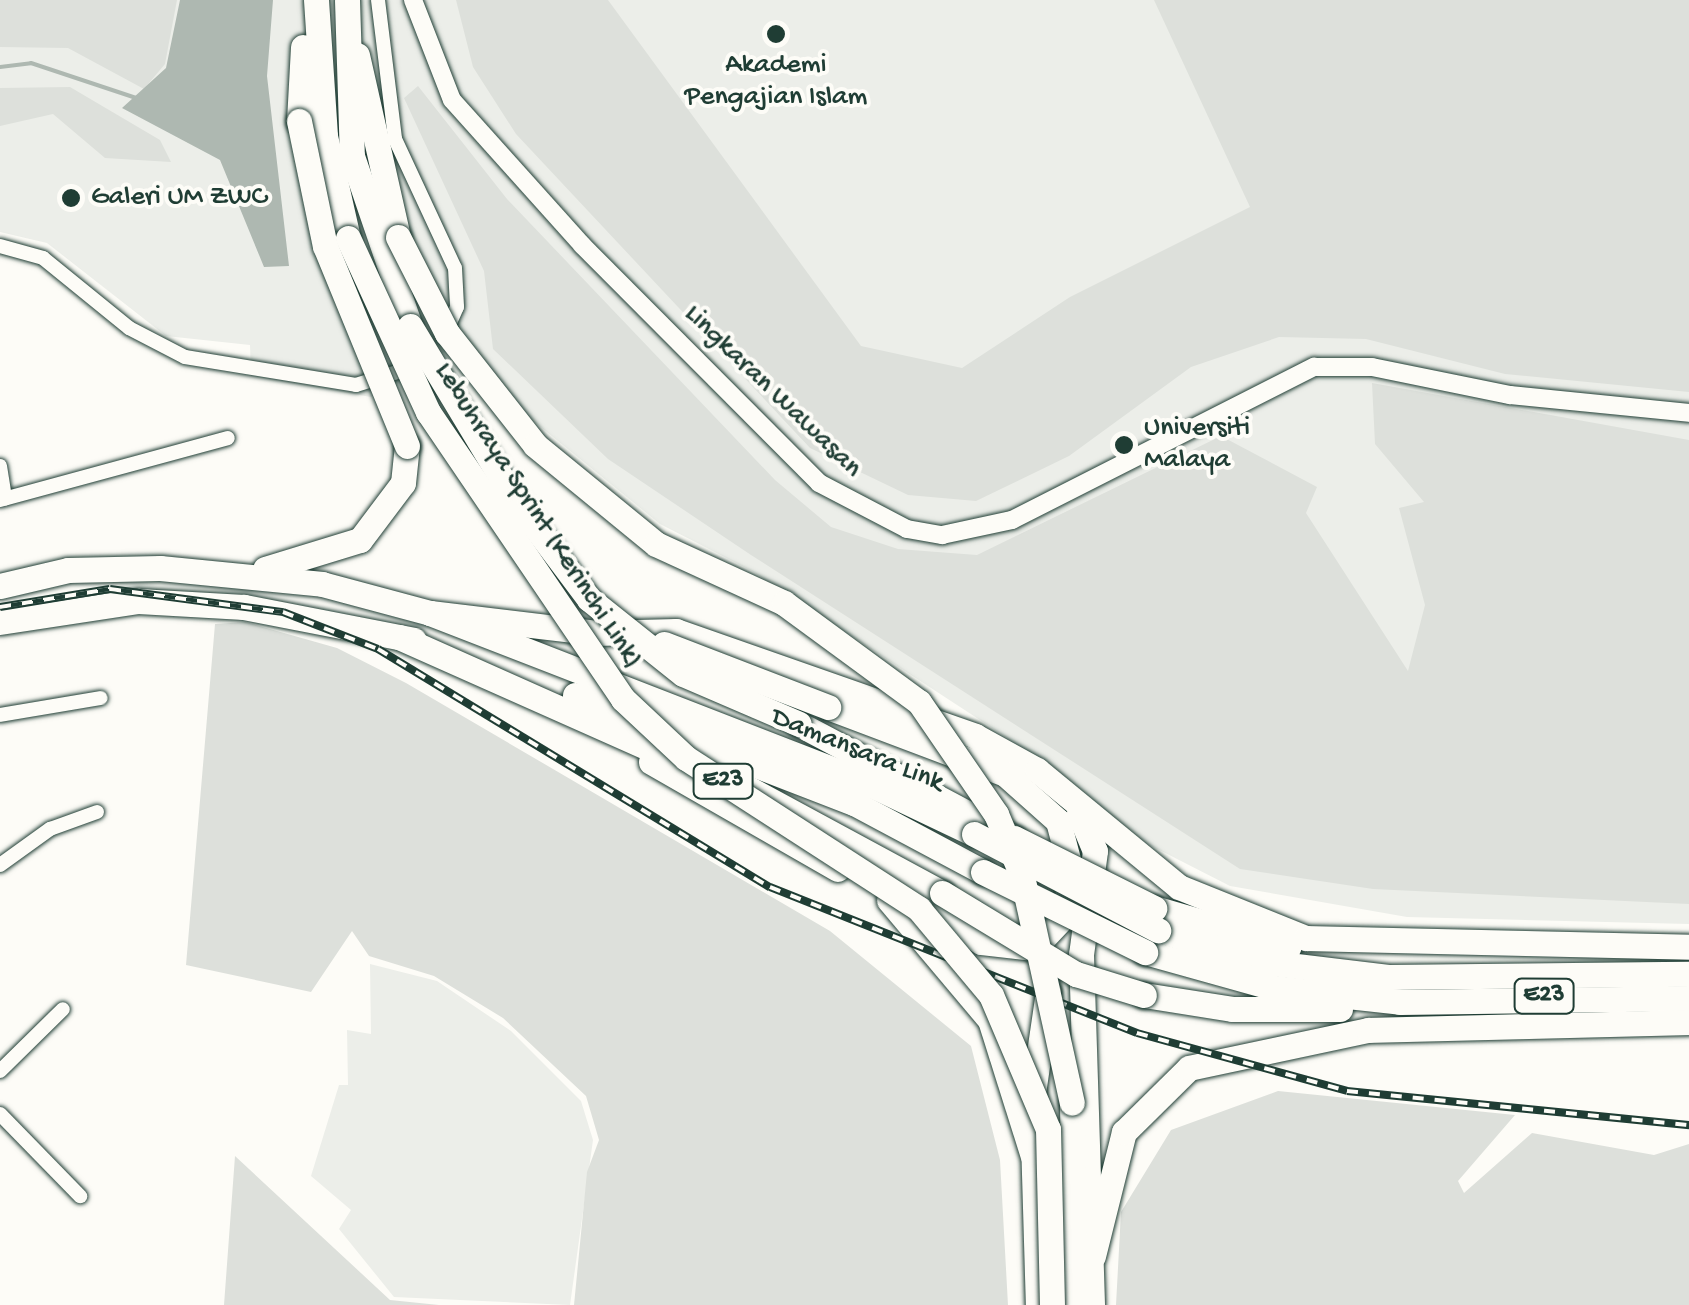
<!DOCTYPE html>
<html>
<head>
<meta charset="utf-8">
<style>
	body { margin:0 }
	#map { position:relative; width:1689px; height:1305px; overflow:hidden; background:#fdfcf7; font-family:"Gochi Hand",sans-serif }
	div>[style] { position:absolute }
	.built>* { inset:0; background:#eceee9 }
	.green>* { inset:0; background:#dde0db }
	.water>* { inset:0; background:#aeb8b1 }
	.stream>* { height:4px; margin:-2px; padding:0 2px; transform-origin:2px; border-radius:2px; background:#aeb8b1 }
	.roads { filter:drop-shadow(0 0 2px #1f3d34) drop-shadow(0 0 2px #1f3d34) }
	.minor>* { height:14px; margin:-7px; padding:0 7px; transform-origin:7px; border-radius:7px; background:#fdfcf7 }
	.tertiary>* { height:18px; margin:-9px; padding:0 9px; transform-origin:9px; border-radius:9px; background:#fdfcf7 }
	.motorway>* { height:25px; margin:-12.5px; padding:0 12.5px; transform-origin:12.5px; border-radius:12.5px; background:#fdfcf7 }
	.rail>* { height:8px; margin-top:-4px; transform-origin:0; background:repeating-linear-gradient(90deg,#fdfcf7 0 11px,#1f3d34 0 22px); box-sizing:border-box; border-block:2px solid #1f3d34 }
	.bridges { filter:drop-shadow(0 0 2px #1f3d34) drop-shadow(0 0 2px #1f3d34) }
	.motorway-bridge>* { height:25px; margin:-12.5px; padding:0 12.5px; transform-origin:12.5px; border-radius:12.5px; background:#fdfcf7 }
	.dots>* { width:28px; height:28px; translate:-50% -50%; box-sizing:border-box; border:5px solid #fdfcf7; border-radius:50% }
	span { translate:-50% -50%; white-space:nowrap; text-align:center; line-height:1.15; -webkit-text-stroke:8px #fdfcf7; paint-order:stroke }
	.shield-label span { padding:2px 8px; background:#fdfcf7; border:2px solid; border-radius:8px; -webkit-text-stroke-width:0 }
	.shield-label { font-size:25px; color:#1f3d34; font-weight:700 }
	.poi-label { font-size:28px; color:#1f3d34 }
	.left { translate:0 -50%; text-align:left }
	.street-label { font-size:28px; color:#1f3d34 }
</style>
</head>
<body>
<div id="map">
	<div class="built">
		<div style="clip-path:polygon(0 0,1689px 0,1689px 924px,1407px 917px,1230px 886px,1132px 836px,1006px 737px,752px 571px,660px 524px,531px 419px,466px 339px,371px 397px,251px 376px,250px 345px,166px 336px,47px 243px,0 232px)"></div>
		<div style="clip-path:polygon(370px 964px,437px 981px,511px 1031px,581px 1101px,593px 1140px,570px 1305px,394px 1297px,339px 1229px,351px 1210px,311px 1176px,339px 1085px,348px 1085px,347px 1030px,371px 1034px)"></div>
	</div>
	<div class="green">
		<div style="clip-path:polygon(0 0,177px 0,165px 64px,144px 89px,68px 48px,0 47px)"></div>
		<div style="clip-path:polygon(456px 0,608px 0,861px 346px,962px 368px,1070px 297px,1250px 207px,1154px 0,1689px 0,1689px 392px,1505px 374px,1366px 339px,1279px 337px,1191px 367px,1069px 456px,976px 501px,908px 495px,810px 448px,516px 134px,473px 67px)"></div>
		<div style="clip-path:polygon(418px 86px,507px 199px,775px 480px,831px 527px,898px 549px,977px 555px,1221px 436px,1317px 487px,1306px 513px,1408px 671px,1425px 605px,1399px 508px,1424px 502px,1375px 444px,1372px 383px,1689px 440px,1689px 904px,1373px 889px,1240px 869px,751px 555px,608px 459px,493px 349px,484px 271px,404px 98px)"></div>
		<div style="clip-path:polygon(70px 87px,160px 140px,171px 162px,105px 158px,53px 114px,0 126px,0 88px)"></div>
		<div style="clip-path:polygon(245px 622px,337px 648px,406px 683px,830px 931px,971px 1046px,1000px 1160px,1008px 1305px,574px 1305px,587px 1172px,599px 1140px,586px 1096px,503px 1018px,434px 976px,369px 956px,352px 931px,311px 992px,186px 965px,215px 624px)"></div>
		<div style="clip-path:polygon(1278px 1091px,1515px 1115px,1458px 1181px,1464px 1193px,1532px 1133px,1654px 1155px,1689px 1144px,1689px 1305px,1116px 1305px,1121px 1212px,1171px 1130px)"></div>
		<div style="clip-path:polygon(235px 1156px,390px 1300px,439px 1305px,224px 1305px)"></div>
	</div>
	<div class="water">
		<div style="clip-path:polygon(180px 0,273px 0,267px 76px,289px 266px,264px 267px,220px 160px,122px 108px,166px 68px)"></div>
	</div>
	<div class="stream">
		<div style="left:0;top:67px;width:31px;rotate:-7deg"></div>
		<div style="left:31px;top:63px;width:114px;rotate:18.4deg"></div>
	</div>
	<div class="roads">
		<div class="minor">
			<div style="left:378px;top:0;width:140px;rotate:83deg"></div>
			<div style="left:395px;top:139px;width:142px;rotate:65.1deg"></div>
			<div style="left:455px;top:268px;width:39px;rotate:87deg"></div>
			<div style="left:457px;top:307px;width:30px;rotate:114deg"></div>
			<div style="left:0;top:246px;width:45px;rotate:15.6deg"></div>
			<div style="left:43px;top:258px;width:111px;rotate:39.1deg"></div>
			<div style="left:129px;top:328px;width:63px;rotate:27.4deg"></div>
			<div style="left:185px;top:357px;width:173px;rotate:9.3deg"></div>
			<div style="left:356px;top:385px;width:60px;rotate:-17.5deg"></div>
			<div style="left:0;top:466px;width:33px;rotate:81deg"></div>
			<div style="left:0;top:500px;width:236px;rotate:-15.2deg"></div>
			<div style="left:0;top:715px;width:102px;rotate:-9.6deg"></div>
			<div style="left:0;top:865px;width:62px;rotate:-35.8deg"></div>
			<div style="left:50px;top:829px;width:50px;rotate:-19.9deg"></div>
			<div style="left:0;top:1071px;width:88px;rotate:-44.5deg"></div>
			<div style="left:0;top:1114px;width:115px;rotate:45.7deg"></div>
		</div>
		<div class="tertiary">
			<div style="left:413px;top:0;width:107px;rotate:68.7deg"></div>
			<div style="left:452px;top:100px;width:195px;rotate:48.1deg"></div>
			<div style="left:582px;top:245px;width:336px;rotate:45.1deg"></div>
			<div style="left:819px;top:483px;width:99px;rotate:27.6deg"></div>
			<div style="left:907px;top:529px;width:36px;rotate:10deg"></div>
			<div style="left:942px;top:535px;width:72px;rotate:-12.1deg"></div>
			<div style="left:1012px;top:520px;width:339px;rotate:-26.9deg"></div>
			<div style="left:1314px;top:367px;width:58px"></div>
			<div style="left:1372px;top:367px;width:141px;rotate:11.5deg"></div>
			<div style="left:1510px;top:395px;width:180px;rotate:5.7deg"></div>
		</div>
		<div class="motorway">
			<div style="left:316px;top:0;width:136px;rotate:86.2deg"></div>
			<div style="left:325px;top:136px;width:105px;rotate:77.3deg"></div>
			<div style="left:347px;top:0;width:156px;rotate:88.2deg"></div>
			<div style="left:352px;top:156px;width:180px;rotate:71.2deg"></div>
			<div style="left:357px;top:55px;width:187px;rotate:77.3deg"></div>
			<div style="left:299px;top:121px;width:74px;rotate:-86.9deg"></div>
			<div style="left:265px;top:569px;width:99px;rotate:-17deg"></div>
			<div style="left:360px;top:540px;width:71px;rotate:-53deg"></div>
			<div style="left:403px;top:483px;width:37px;rotate:-84deg"></div>
			<div style="left:0;top:586px;width:70px;rotate:-13.2deg"></div>
			<div style="left:68px;top:570px;width:92px;rotate:-1.2deg"></div>
			<div style="left:160px;top:568px;width:163px;rotate:5.6deg"></div>
			<div style="left:322px;top:584px;width:112px;rotate:15deg"></div>
			<div style="left:430px;top:613px;width:467px;rotate:21.2deg"></div>
			<div style="left:865px;top:782px;width:121px;rotate:25.5deg"></div>
			<div style="left:430px;top:613px;width:168px;rotate:6.8deg"></div>
			<div style="left:597px;top:633px;width:79px;rotate:-1.5deg"></div>
			<div style="left:676px;top:631px;width:317px;rotate:19.3deg"></div>
			<div style="left:975px;top:736px;width:71px;rotate:28.7deg"></div>
			<div style="left:1037px;top:770px;width:184px;rotate:39.5deg"></div>
			<div style="left:1179px;top:887px;width:137px;rotate:21.9deg"></div>
			<div style="left:1306px;top:938px;width:383px;rotate:1.3deg"></div>
			<div style="left:0;top:622px;width:140px;rotate:-8.7deg"></div>
			<div style="left:138px;top:601px;width:106px;rotate:3.2deg"></div>
			<div style="left:244px;top:607px;width:173px;rotate:11deg"></div>
			<div style="left:399px;top:637px;width:312px;rotate:24deg"></div>
			<div style="left:575px;top:695px;width:299px;rotate:21.2deg"></div>
			<div style="left:854px;top:803px;width:146px;rotate:28.1deg"></div>
			<div style="left:828px;top:707px;width:189px;rotate:20.7deg"></div>
			<div style="left:1005px;top:774px;width:71px;rotate:41.6deg"></div>
			<div style="left:1058px;top:821px;width:48px;rotate:75.4deg"></div>
			<div style="left:1070px;top:867px;width:48px;rotate:95.9deg"></div>
			<div style="left:1065px;top:915px;width:45px;rotate:133.2deg"></div>
			<div style="left:1034px;top:948px;width:53px;rotate:-173.5deg"></div>
			<div style="left:981px;top:942px;width:76px;rotate:-148.4deg"></div>
			<div style="left:799px;top:724px;width:243px;rotate:27.9deg"></div>
			<div style="left:651px;top:762px;width:215px;rotate:29.8deg"></div>
			<div style="left:744px;top:786px;width:225px;rotate:28.4deg"></div>
			<div style="left:1079px;top:813px;width:41px;rotate:67.2deg"></div>
			<div style="left:1095px;top:851px;width:104px;rotate:97.7deg"></div>
			<div style="left:1081px;top:954px;width:351px;rotate:88.2deg"></div>
			<div style="left:889px;top:900px;width:157px;rotate:49.9deg"></div>
			<div style="left:990px;top:1020px;width:143px;rotate:72.5deg"></div>
			<div style="left:1154px;top:908px;width:140px;rotate:16.2deg"></div>
			<div style="left:1158px;top:930px;width:110px;rotate:16.9deg"></div>
			<div style="left:1263px;top:962px;width:126px;rotate:6.8deg"></div>
			<div style="left:1388px;top:977px;width:301px;rotate:-0.6deg"></div>
			<div style="left:1145px;top:952px;width:134px;rotate:15.6deg"></div>
			<div style="left:1274px;top:988px;width:127px;rotate:6.3deg"></div>
			<div style="left:1400px;top:1002px;width:289px;rotate:-0.8deg"></div>
			<div style="left:1144px;top:995px;width:89px;rotate:9deg"></div>
			<div style="left:1232px;top:1009px;width:108px"></div>
			<div style="left:1032px;top:1100px;width:110px;rotate:-81.6deg"></div>
			<div style="left:1072px;top:1103px;width:202px;rotate:89.4deg"></div>
			<div style="left:1033px;top:1140px;width:165px;rotate:88.3deg"></div>
			<div style="left:1093px;top:1256px;width:128px;rotate:-76deg"></div>
			<div style="left:1124px;top:1132px;width:91px;rotate:-44.6deg"></div>
			<div style="left:1189px;top:1068px;width:183px;rotate:-12deg"></div>
			<div style="left:1368px;top:1030px;width:321px;rotate:-1.4deg"></div>
		</div>
	</div>
	<div class="rail">
		<div style="left:0;top:607px;width:111px;rotate:-9.3deg"></div>
		<div style="left:110px;top:589px;width:175px;rotate:7.6deg"></div>
		<div style="left:283px;top:612px;width:102px;rotate:21.3deg"></div>
		<div style="left:378px;top:649px;width:459px;rotate:31.3deg"></div>
		<div style="left:770px;top:887px;width:395px;rotate:21.7deg"></div>
		<div style="left:1137px;top:1033px;width:218px;rotate:15.4deg"></div>
		<div style="left:1347px;top:1091px;width:344px;rotate:5.7deg"></div>
	</div>
	<div class="bridges">
		<div class="motorway-bridge">
			<div style="left:299px;top:121px;width:128px;rotate:78.3deg"></div>
			<div style="left:325px;top:246px;width:216px;rotate:67.7deg"></div>
			<div style="left:398px;top:237px;width:108px;rotate:63deg"></div>
			<div style="left:447px;top:333px;width:142px;rotate:51.8deg"></div>
			<div style="left:535px;top:445px;width:156px;rotate:39.3deg"></div>
			<div style="left:656px;top:544px;width:141px;rotate:24.7deg"></div>
			<div style="left:784px;top:603px;width:167px;rotate:36.3deg"></div>
			<div style="left:919px;top:702px;width:136px;rotate:55.5deg"></div>
			<div style="left:996px;top:814px;width:67px;rotate:67.2deg"></div>
			<div style="left:1022px;top:876px;width:232px;rotate:77.6deg"></div>
			<div style="left:348px;top:238px;width:192px;rotate:65.3deg"></div>
			<div style="left:428px;top:412px;width:347px;rotate:55.8deg"></div>
			<div style="left:623px;top:699px;width:86px;rotate:43.1deg"></div>
			<div style="left:686px;top:758px;width:278px;rotate:32.9deg"></div>
			<div style="left:919px;top:909px;width:112px;rotate:50.1deg"></div>
			<div style="left:991px;top:995px;width:146px;rotate:67deg"></div>
			<div style="left:1048px;top:1129px;width:176px;rotate:88.7deg"></div>
			<div style="left:410px;top:326px;width:202px;rotate:59deg"></div>
			<div style="left:514px;top:499px;width:125px;rotate:53.1deg"></div>
			<div style="left:589px;top:599px;width:120px;rotate:38.6deg"></div>
			<div style="left:683px;top:674px;width:126px;rotate:23.3deg"></div>
			<div style="left:664px;top:644px;width:176px;rotate:21deg"></div>
			<div style="left:974px;top:834px;width:208px;rotate:27.6deg"></div>
			<div style="left:1014px;top:838px;width:157px;rotate:26.6deg"></div>
			<div style="left:983px;top:872px;width:181px;rotate:26.3deg"></div>
			<div style="left:942px;top:893px;width:157px;rotate:31.2deg"></div>
			<div style="left:1076px;top:974px;width:71px;rotate:17.2deg"></div>
		</div>
	</div>
	<div class="dots">
		<div style="left:776px;top:34px;background:#1f3d34"></div>
		<div style="left:71px;top:198px;background:#1f3d34"></div>
		<div style="left:1124px;top:445px;background:#1f3d34"></div>
	</div>
	<div class="shield-label">
		<span style="left:723px;top:781px">E23</span>
		<span style="left:1544px;top:996px">E23</span>
	</div>
	<div class="poi-label">
		<span style="left:776px;top:82px">Akademi<br>Pengajian Islam</span>
		<span class="left" style="left:91px;top:198px">Galeri UM ZWC</span>
		<span class="left" style="left:1144px;top:445px">Universiti<br>Malaya</span>
	</div>
	<div class="street-label">
		<span style="left:772px;top:392px;rotate:44deg">Lingkaran Wawasan</span>
		<span style="left:537px;top:516px;rotate:57deg">Lebuhraya Sprint (Kerinchi Link)</span>
		<span style="left:857px;top:751px;rotate:22deg">Damansara Link</span>
	</div>
</div>
</body>
</html>
